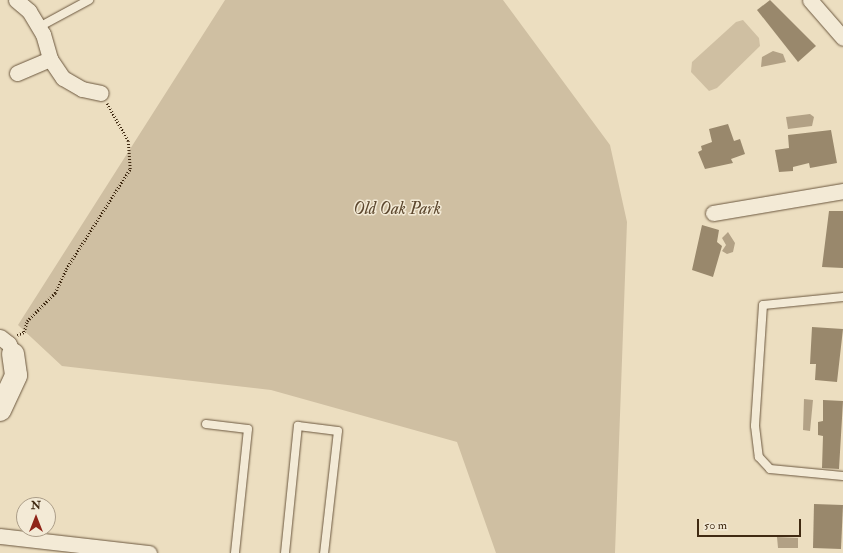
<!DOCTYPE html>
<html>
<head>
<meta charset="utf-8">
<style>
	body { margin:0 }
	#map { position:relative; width:843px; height:553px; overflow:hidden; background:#ecdec0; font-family:"IM FELL Double Pica",serif }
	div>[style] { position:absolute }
	.green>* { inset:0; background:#cfbfa2 }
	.water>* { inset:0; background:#b2a185 }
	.building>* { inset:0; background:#99886c }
	.path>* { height:2.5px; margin-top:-1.25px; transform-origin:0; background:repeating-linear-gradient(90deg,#402a12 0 1px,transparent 0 3px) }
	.roads { filter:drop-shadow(0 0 1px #6b573e) drop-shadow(0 0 1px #6b573e) }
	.lane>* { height:8px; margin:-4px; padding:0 4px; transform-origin:4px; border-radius:4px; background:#f3ead6 }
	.street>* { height:15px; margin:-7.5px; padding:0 7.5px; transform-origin:7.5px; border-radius:7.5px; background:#f3ead6 }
	.secondary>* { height:22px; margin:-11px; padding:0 11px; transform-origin:11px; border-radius:11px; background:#f3ead6 }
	span { translate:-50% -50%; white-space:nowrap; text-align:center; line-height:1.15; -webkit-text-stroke:3px #f3ead6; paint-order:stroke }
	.park-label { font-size:17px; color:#5d482f; font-style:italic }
	.north { position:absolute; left:16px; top:497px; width:40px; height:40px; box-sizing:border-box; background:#f3ead6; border:1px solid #ab9d88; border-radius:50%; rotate:0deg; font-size:11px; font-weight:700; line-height:16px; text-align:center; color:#402a12 }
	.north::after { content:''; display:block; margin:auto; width:14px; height:18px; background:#8f2418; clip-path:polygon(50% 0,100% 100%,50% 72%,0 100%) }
	.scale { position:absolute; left:697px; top:519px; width:104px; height:18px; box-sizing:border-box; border:2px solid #402a12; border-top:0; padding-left:5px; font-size:12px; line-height:14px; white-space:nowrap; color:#402a12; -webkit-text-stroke:3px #f3ead6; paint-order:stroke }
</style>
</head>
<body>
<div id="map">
	<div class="green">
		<div style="clip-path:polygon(225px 0,503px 0,610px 145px,627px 222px,615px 553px,496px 553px,457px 442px,271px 390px,62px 366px,18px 325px)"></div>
		<div style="clip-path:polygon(743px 20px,759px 38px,760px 46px,717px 88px,709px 91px,691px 72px,692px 62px,736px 22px)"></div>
	</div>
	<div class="water">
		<div style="clip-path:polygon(773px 51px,783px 54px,786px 62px,761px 67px,762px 57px)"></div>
		<div style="clip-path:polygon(810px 114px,814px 117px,812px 126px,788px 129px,786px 117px)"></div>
		<div style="clip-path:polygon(728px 232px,735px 243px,733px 252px,727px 254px,722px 251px,726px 245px,722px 238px)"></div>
		<div style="clip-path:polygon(804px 399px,813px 400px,810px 431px,803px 430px)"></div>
		<div style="clip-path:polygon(777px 537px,798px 538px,798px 548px,778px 548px)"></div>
	</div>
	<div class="building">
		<div style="clip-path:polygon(770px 0,816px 46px,798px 62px,757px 10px)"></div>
		<div style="clip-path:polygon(728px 124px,734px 141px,740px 139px,745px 154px,731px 159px,733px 163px,705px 169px,698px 152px,702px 150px,701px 146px,712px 142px,709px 129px)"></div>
		<div style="clip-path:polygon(831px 130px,837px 163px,810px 168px,809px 163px,793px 167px,793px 171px,779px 172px,775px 150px,789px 148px,788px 135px)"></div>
		<div style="clip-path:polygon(829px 211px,843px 211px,843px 268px,822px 267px)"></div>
		<div style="clip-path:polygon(702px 225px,719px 230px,717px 242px,722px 246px,713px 277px,692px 270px)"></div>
		<div style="clip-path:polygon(812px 327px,843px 329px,837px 382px,815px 380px,816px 364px,810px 364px)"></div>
		<div style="clip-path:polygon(823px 400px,843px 401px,839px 469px,822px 468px,823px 436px,818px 435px,818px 422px,823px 421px)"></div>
		<div style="clip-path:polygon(814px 504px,843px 505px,841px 549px,813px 548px)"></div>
	</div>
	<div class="path">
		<div style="left:17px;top:335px;width:8px;rotate:-23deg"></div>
		<div style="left:24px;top:332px;width:11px;rotate:-75deg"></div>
		<div style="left:27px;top:321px;width:40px;rotate:-45deg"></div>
		<div style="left:55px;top:293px;width:26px;rotate:-65deg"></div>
		<div style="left:66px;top:269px;width:119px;rotate:-57.4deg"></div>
		<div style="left:130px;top:169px;width:28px;rotate:-94deg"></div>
		<div style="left:128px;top:141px;width:43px;rotate:-119.6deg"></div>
	</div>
	<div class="roads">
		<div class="lane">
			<div style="left:39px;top:27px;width:57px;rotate:-28.4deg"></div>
			<div style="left:843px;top:297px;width:80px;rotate:174.3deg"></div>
			<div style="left:763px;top:305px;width:121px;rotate:93.8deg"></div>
			<div style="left:755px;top:426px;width:31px;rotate:83deg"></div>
			<div style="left:759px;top:457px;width:16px;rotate:47deg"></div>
			<div style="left:770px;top:469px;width:73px;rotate:5.5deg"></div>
			<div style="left:206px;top:424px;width:42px;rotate:6.8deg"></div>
			<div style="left:248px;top:429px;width:125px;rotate:96deg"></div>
			<div style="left:285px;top:553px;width:128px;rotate:-84.2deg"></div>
			<div style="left:298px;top:426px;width:40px;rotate:7.1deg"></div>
			<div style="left:338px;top:431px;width:123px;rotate:96.5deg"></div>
		</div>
		<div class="street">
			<div style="left:16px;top:0;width:17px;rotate:40deg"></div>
			<div style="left:29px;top:11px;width:27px;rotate:59deg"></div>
			<div style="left:43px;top:34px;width:26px;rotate:74deg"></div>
			<div style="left:50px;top:59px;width:23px;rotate:56deg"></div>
			<div style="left:63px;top:78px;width:22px;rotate:30deg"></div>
			<div style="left:82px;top:89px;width:19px;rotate:12deg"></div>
			<div style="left:810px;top:0;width:50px;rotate:49deg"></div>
			<div style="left:17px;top:73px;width:36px;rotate:-23deg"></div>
			<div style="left:713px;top:213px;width:132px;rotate:-9.6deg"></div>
			<div style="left:0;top:337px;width:11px;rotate:38deg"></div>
			<div style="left:9px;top:344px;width:11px;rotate:68deg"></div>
			<div style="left:0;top:536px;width:150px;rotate:6.5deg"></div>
		</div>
		<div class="secondary">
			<div style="left:0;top:410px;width:38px;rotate:-65deg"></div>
			<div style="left:16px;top:375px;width:21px;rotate:-98deg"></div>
		</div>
	</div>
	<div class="park-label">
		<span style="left:397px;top:209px">Old Oak Park</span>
	</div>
	<div class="north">N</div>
	<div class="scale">50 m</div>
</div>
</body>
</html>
